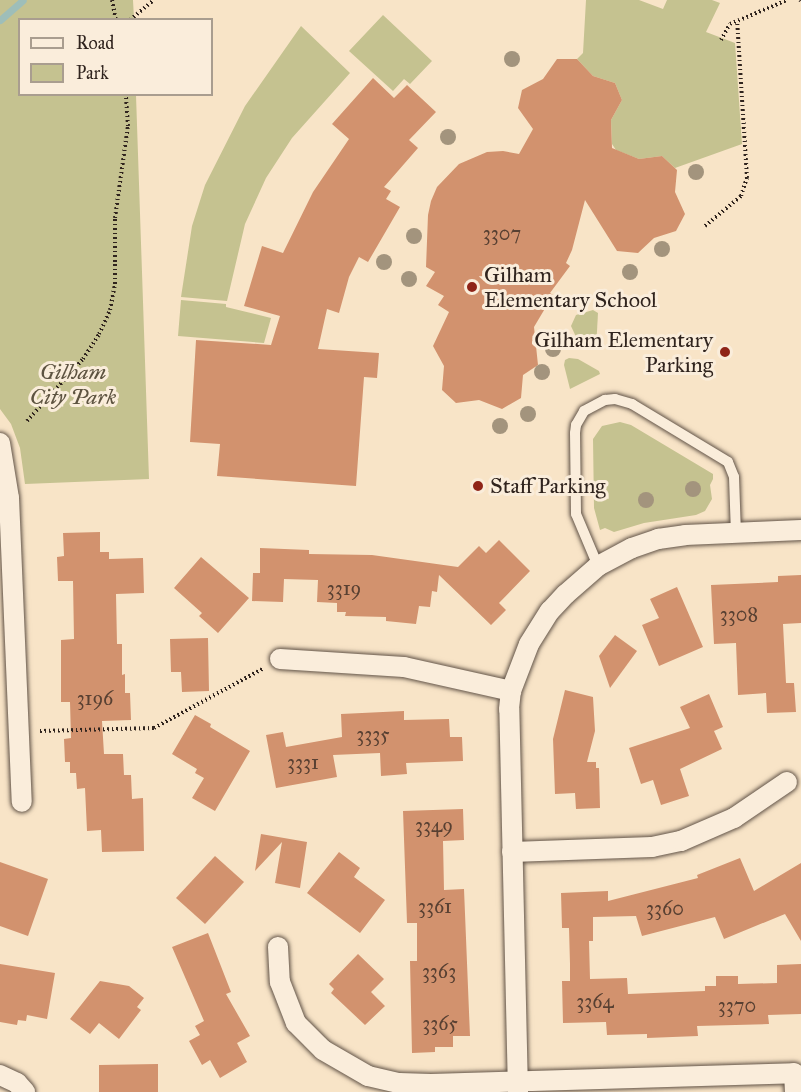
<!DOCTYPE html>
<html>
<head>
<meta charset="utf-8">
<style>
	body { margin:0 }
	#map { position:relative; width:801px; height:1092px; overflow:hidden; background:#f8e4c7; font-family:"IM FELL Great Primer",serif }
	div>[style] { position:absolute }
	.green>* { inset:0; background:#c5c290 }
	.stream>* { height:7px; margin:-3.5px; padding:0 3.5px; transform-origin:3.5px; border-radius:3.5px; background:#9ebeb9 }
	.building>* { inset:0; background:#d2926e }
	.path>* { height:4px; margin-top:-2px; transform-origin:0; background:repeating-linear-gradient(90deg,#30241e 0 1.5px,transparent 0 4.5px) }
	.roads { filter:drop-shadow(0 0 2px #625448) drop-shadow(0 0 2px #625448) }
	.lane>* { height:10px; margin:-5px; padding:0 5px; transform-origin:5px; border-radius:5px; background:#faeddb }
	.street>* { height:20px; margin:-10px; padding:0 10px; transform-origin:10px; border-radius:10px; background:#faeddb }
	.trees>* { width:16px; height:16px; margin:-8px; border-radius:50%; background:#a3947d }
	.dots>* { width:16px; height:16px; translate:-50% -50%; box-sizing:border-box; border:3px solid #faeddb; border-radius:50% }
	span { translate:-50% -50%; white-space:nowrap; text-align:center; line-height:1.15; -webkit-text-stroke:6px #faeddb; paint-order:stroke }
	.number-label { font-size:20px; color:#584032 }
	.number-label span { -webkit-text-stroke-width:0 }
	.poi-label { font-size:22px; color:#30241e }
	.left { translate:0 -50%; text-align:left }
	.right { translate:-100% -50%; text-align:right }
	.park-label { font-size:22px; color:#5d5340; font-style:italic }
	.legend { position:absolute; left:18px; top:18px; width:195px; height:78px; box-sizing:border-box; background:#faeddb; border:2px solid #a99d8f; margin:0; padding:8px 10px; list-style:none; font-size:18px; color:#30241e }
	.legend li { display:flex; align-items:center; gap:12px; height:30px }
	.legend b { width:30px; border:2px solid #a99d8f }
</style>
</head>
<body>
<div id="map">
	<div class="green">
		<div style="clip-path:polygon(0 0,133px 0,134px 19px,20px 20px,20px 94px,136px 95px,149px 479px,25px 484px,20px 448px,11px 424px,0 409px)"></div>
		<div style="clip-path:polygon(586px 0,639px 0,663px 9px,667px 0,712px 0,720px 3px,706px 32px,735px 43px,742px 144px,675px 168px,662px 156px,639px 159px,616px 150px,612px 144px,611px 120px,622px 100px,615px 83px,593px 76px,577px 59px,583px 53px)"></div>
		<div style="clip-path:polygon(383px 15px,432px 61px,410px 84px,404px 79px,393px 91px,349px 51px)"></div>
		<div style="clip-path:polygon(301px 26px,350px 73px,292px 138px,266px 178px,245px 224px,227px 301px,181px 297px,192px 226px,205px 185px,245px 106px)"></div>
		<div style="clip-path:polygon(181px 300px,226px 304px,226px 307px,271px 318px,264px 343px,178px 336px)"></div>
		<div style="clip-path:polygon(593px 310px,598px 313px,596px 349px,577px 339px,571px 326px,576px 315px)"></div>
		<div style="clip-path:polygon(569px 358px,578px 359px,599px 371px,600px 374px,570px 389px,564px 365px,565px 360px)"></div>
		<div style="clip-path:polygon(620px 422px,631px 425px,713px 474px,713px 479px,710px 485px,712px 499px,705px 511px,696px 515px,644px 523px,614px 532px,605px 528px,600px 530px,594px 508px,593px 439px,602px 426px)"></div>
	</div>
	<div class="stream">
		<div style="left:0;top:20px;width:30px;rotate:-41deg"></div>
	</div>
	<div class="building">
		<div style="clip-path:polygon(557px 59px,577px 59px,593px 76px,615px 83px,622px 100px,611px 120px,612px 148px,639px 159px,662px 156px,677px 170px,675px 192px,685px 214px,676px 231px,654px 238px,638px 253px,617px 251px,585px 200px,572px 250px,566px 263px,570px 266px,550px 293px,553px 295px,534px 327px,538px 365px,523px 375px,521px 398px,502px 409px,479px 400px,456px 403px,442px 390px,444px 366px,433px 346px,449px 312px,438px 305px,444px 296px,426px 286px,435px 272px,426px 267px,428px 215px,431px 201px,437px 187px,459px 164px,487px 152px,503px 151px,519px 154px,533px 129px,518px 108px,522px 90px,543px 79px)"></div>
		<div style="clip-path:polygon(373px 78px,394px 98px,407px 85px,436px 112px,409px 140px,418px 148px,384px 187px,391px 191px,386px 199px,400px 207px,368px 262px,359px 257px,349px 277px,339px 313px,327px 309px,318px 349px,379px 353px,377px 378px,364px 377px,356px 486px,217px 476px,220px 444px,190px 442px,196px 340px,271px 345px,280px 316px,244px 306px,262px 246px,283px 253px,313px 192px,349px 139px,332px 124px)"></div>
		<div style="clip-path:polygon(100px 532px,100px 552px,109px 552px,109px 559px,143px 558px,144px 593px,116px 594px,117px 644px,122px 644px,122px 675px,125px 674px,125px 693px,130px 693px,131px 720px,102px 721px,104px 754px,123px 754px,124px 775px,131px 775px,132px 799px,143px 798px,144px 851px,102px 852px,101px 830px,87px 831px,85px 788px,77px 789px,76px 773px,70px 773px,70px 762px,65px 762px,64px 739px,71px 738px,70px 702px,61px 702px,61px 640px,74px 639px,73px 581px,58px 581px,57px 557px,64px 556px,63px 533px)"></div>
		<div style="clip-path:polygon(499px 540px,530px 571px,499px 603px,506px 610px,491px 625px,439px 575px,437px 592px,432px 591px,430px 607px,419px 606px,416px 624px,386px 621px,386px 617px,345px 616px,346px 612px,337px 612px,337px 603px,317px 602px,318px 580px,284px 579px,283px 602px,252px 601px,253px 573px,260px 573px,260px 548px,309px 550px,309px 554px,372px 555px,458px 567px,479px 546px,486px 553px)"></div>
		<div style="clip-path:polygon(201px 557px,249px 598px,218px 633px,199px 616px,202px 613px,174px 588px)"></div>
		<div style="clip-path:polygon(801px 575px,801px 623px,783px 624px,786px 683px,794px 683px,796px 712px,767px 713px,766px 693px,738px 695px,736px 643px,714px 644px,711px 585px,778px 582px,778px 576px)"></div>
		<div style="clip-path:polygon(677px 587px,703px 647px,659px 666px,642px 625px,659px 618px,650px 599px)"></div>
		<div style="clip-path:polygon(615px 635px,637px 651px,610px 688px,599px 656px)"></div>
		<div style="clip-path:polygon(208px 638px,209px 691px,182px 692px,181px 672px,171px 672px,170px 639px)"></div>
		<div style="clip-path:polygon(565px 690px,593px 697px,595px 731px,587px 762px,596px 762px,596px 768px,599px 768px,600px 808px,576px 809px,575px 793px,555px 794px,553px 739px)"></div>
		<div style="clip-path:polygon(709px 694px,723px 727px,714px 731px,722px 749px,680px 769px,689px 796px,661px 805px,653px 780px,641px 784px,629px 748px,690px 728px,680px 707px)"></div>
		<div style="clip-path:polygon(404px 711px,404px 720px,449px 719px,450px 737px,462px 737px,463px 761px,406px 763px,407px 774px,381px 776px,380px 753px,333px 755px,337px 777px,276px 788px,266px 735px,283px 732px,286px 747px,342px 737px,341px 714px)"></div>
		<div style="clip-path:polygon(195px 715px,211px 724px,210px 727px,250px 751px,215px 811px,192px 798px,204px 778px,195px 773px,197px 769px,172px 754px)"></div>
		<div style="clip-path:polygon(463px 809px,464px 840px,443px 841px,444px 890px,464px 889px,470px 1036px,453px 1036px,453px 1047px,435px 1047px,435px 1052px,412px 1053px,410px 961px,417px 961px,417px 923px,407px 923px,403px 811px)"></div>
		<div style="clip-path:polygon(261px 834px,307px 842px,300px 888px,275px 883px,282px 842px,255px 871px)"></div>
		<div style="clip-path:polygon(339px 852px,360px 868px,354px 877px,385px 900px,360px 933px,307px 893px)"></div>
		<div style="clip-path:polygon(215px 856px,244px 882px,205px 924px,176px 898px)"></div>
		<div style="clip-path:polygon(740px 858px,754px 891px,801px 863px,801px 941px,785px 914px,724px 939px,715px 917px,642px 936px,636px 916px,593px 917px,593px 941px,589px 941px,590px 979px,627px 978px,628px 994px,705px 991px,705px 986px,716px 986px,716px 976px,738px 976px,738px 984px,777px 983px,777px 965px,801px 964px,801px 1014px,768px 1015px,769px 1024px,697px 1026px,698px 1036px,647px 1038px,647px 1034px,607px 1035px,606px 1022px,563px 1023px,562px 981px,570px 981px,570px 964px,569px 928px,562px 928px,561px 893px,608px 891px,608px 901px,698px 878px,697px 875px)"></div>
		<div style="clip-path:polygon(0 862px,48px 879px,28px 936px,0 926px)"></div>
		<div style="clip-path:polygon(208px 933px,231px 992px,226px 994px,250px 1036px,237px 1043px,247px 1062px,220px 1078px,210px 1060px,202px 1065px,189px 1041px,200px 1035px,195px 1026px,204px 1021px,172px 947px)"></div>
		<div style="clip-path:polygon(358px 954px,384px 979px,371px 992px,385px 1006px,365px 1025px,331px 993px,334px 989px,329px 984px)"></div>
		<div style="clip-path:polygon(0 964px,55px 973px,47px 1019px,27px 1015px,26px 1021px,18px 1020px,17px 1025px,0 1022px)"></div>
		<div style="clip-path:polygon(100px 981px,129px 986px,144px 998px,137px 1007px,141px 1010px,119px 1039px,99px 1023px,90px 1034px,70px 1019px)"></div>
		<div style="clip-path:polygon(158px 1064px,158px 1092px,99px 1092px,99px 1065px)"></div>
	</div>
	<div class="path">
		<div style="left:112px;top:0;width:20px;rotate:79deg"></div>
		<div style="left:800px;top:0;width:1px;rotate:45deg"></div>
		<div style="left:130px;top:20px;width:31px;rotate:-40deg"></div>
		<div style="left:721px;top:40px;width:18px;rotate:-61deg"></div>
		<div style="left:730px;top:24px;width:62px;rotate:-22.8deg"></div>
		<div style="left:705px;top:226px;width:47px;rotate:-39.8deg"></div>
		<div style="left:741px;top:196px;width:19px;rotate:-72deg"></div>
		<div style="left:747px;top:178px;width:157px;rotate:-93.6deg"></div>
		<div style="left:27px;top:421px;width:84px;rotate:-47.9deg"></div>
		<div style="left:83px;top:359px;width:30px;rotate:-57deg"></div>
		<div style="left:99px;top:334px;width:26px;rotate:-65deg"></div>
		<div style="left:110px;top:310px;width:26px;rotate:-79deg"></div>
		<div style="left:115px;top:284px;width:66px;rotate:-90deg"></div>
		<div style="left:115px;top:218px;width:93px;rotate:-82deg"></div>
		<div style="left:128px;top:126px;width:32px;rotate:-94deg"></div>
		<div style="left:40px;top:731px;width:114px;rotate:-1.5deg"></div>
		<div style="left:154px;top:728px;width:125px;rotate:-28.6deg"></div>
	</div>
	<div class="roads">
		<div class="lane">
			<div style="left:598px;top:566px;width:56px;rotate:-112.9deg"></div>
			<div style="left:576px;top:514px;width:81px;rotate:-90.7deg"></div>
			<div style="left:575px;top:433px;width:8px;rotate:-83deg"></div>
			<div style="left:576px;top:425px;width:16px;rotate:-60deg"></div>
			<div style="left:584px;top:411px;width:24px;rotate:-28deg"></div>
			<div style="left:605px;top:400px;width:10px;rotate:-6deg"></div>
			<div style="left:615px;top:399px;width:18px;rotate:16deg"></div>
			<div style="left:632px;top:404px;width:112px;rotate:31.1deg"></div>
			<div style="left:728px;top:462px;width:16px;rotate:68deg"></div>
			<div style="left:734px;top:477px;width:56px;rotate:88deg"></div>
		</div>
		<div class="street">
			<div style="left:0;top:443px;width:56px;rotate:80.7deg"></div>
			<div style="left:9px;top:498px;width:304px;rotate:87.6deg"></div>
			<div style="left:280px;top:659px;width:124px;rotate:3.7deg"></div>
			<div style="left:404px;top:667px;width:110px;rotate:12.6deg"></div>
			<div style="left:512px;top:852px;width:140px;rotate:-2deg"></div>
			<div style="left:652px;top:847px;width:30px;rotate:-12deg"></div>
			<div style="left:681px;top:841px;width:58px;rotate:-23.5deg"></div>
			<div style="left:734px;top:818px;width:64px;rotate:-34.2deg"></div>
			<div style="left:278px;top:947px;width:35px;rotate:87deg"></div>
			<div style="left:280px;top:982px;width:44px;rotate:68.7deg"></div>
			<div style="left:296px;top:1023px;width:38px;rotate:45deg"></div>
			<div style="left:323px;top:1050px;width:52px;rotate:30deg"></div>
			<div style="left:368px;top:1076px;width:32px;rotate:13deg"></div>
			<div style="left:399px;top:1083px;width:32px;rotate:2deg"></div>
			<div style="left:431px;top:1084px;width:363px;rotate:-1.7deg"></div>
			<div style="left:794px;top:1073px;width:19px;rotate:87deg"></div>
			<div style="left:0;top:1075px;width:19px;rotate:25deg"></div>
			<div style="left:17px;top:1083px;width:12px;rotate:48deg"></div>
			<div style="left:518px;top:1092px;width:383px;rotate:-91.3deg"></div>
			<div style="left:509px;top:709px;width:18px;rotate:-84deg"></div>
			<div style="left:511px;top:691px;width:50px;rotate:-69deg"></div>
			<div style="left:529px;top:644px;width:39px;rotate:-58deg"></div>
			<div style="left:550px;top:611px;width:23px;rotate:-47deg"></div>
			<div style="left:566px;top:594px;width:43px;rotate:-41.2deg"></div>
			<div style="left:598px;top:566px;width:38px;rotate:-28deg"></div>
			<div style="left:632px;top:548px;width:28px;rotate:-19deg"></div>
			<div style="left:658px;top:539px;width:27px;rotate:-8deg"></div>
			<div style="left:685px;top:535px;width:116px;rotate:-2.5deg"></div>
		</div>
	</div>
	<div class="trees">
		<div style="left:512px;top:59px"></div>
		<div style="left:448px;top:137px"></div>
		<div style="left:696px;top:172px"></div>
		<div style="left:414px;top:236px"></div>
		<div style="left:662px;top:249px"></div>
		<div style="left:384px;top:262px"></div>
		<div style="left:630px;top:272px"></div>
		<div style="left:409px;top:279px"></div>
		<div style="left:553px;top:349px"></div>
		<div style="left:542px;top:372px"></div>
		<div style="left:528px;top:414px"></div>
		<div style="left:500px;top:426px"></div>
		<div style="left:693px;top:489px"></div>
		<div style="left:646px;top:500px"></div>
	</div>
	<div class="dots">
		<div style="left:472px;top:287px;background:#8f2418"></div>
		<div style="left:725px;top:352px;background:#8f2418"></div>
		<div style="left:478px;top:486px;background:#8f2418"></div>
	</div>
	<div class="number-label">
		<span style="left:502px;top:233px">3307</span>
		<span style="left:344px;top:588px">3319</span>
		<span style="left:739px;top:614px">3308</span>
		<span style="left:95px;top:698px">3196</span>
		<span style="left:373px;top:734px">3335</span>
		<span style="left:303px;top:762px">3331</span>
		<span style="left:434px;top:825px">3349</span>
		<span style="left:435px;top:906px">3361</span>
		<span style="left:665px;top:908px">3360</span>
		<span style="left:439px;top:971px">3363</span>
		<span style="left:595px;top:1001px">3364</span>
		<span style="left:737px;top:1005px">3370</span>
		<span style="left:440px;top:1023px">3365</span>
	</div>
	<div class="poi-label">
		<span class="left" style="left:484px;top:287px">Gilham<br>Elementary School</span>
		<span class="right" style="left:713px;top:352px">Gilham Elementary<br>Parking</span>
		<span class="left" style="left:490px;top:486px">Staff Parking</span>
	</div>
	<div class="park-label">
		<span style="left:73px;top:384px">Gilham<br>City Park</span>
	</div>
	<ul class="legend">
	<li><b style="height:8px;background:#faeddb"></b>Road</li>
	<li><b style="height:16px;background:#c5c290"></b>Park</li>
	</ul>
</div>
</body>
</html>
